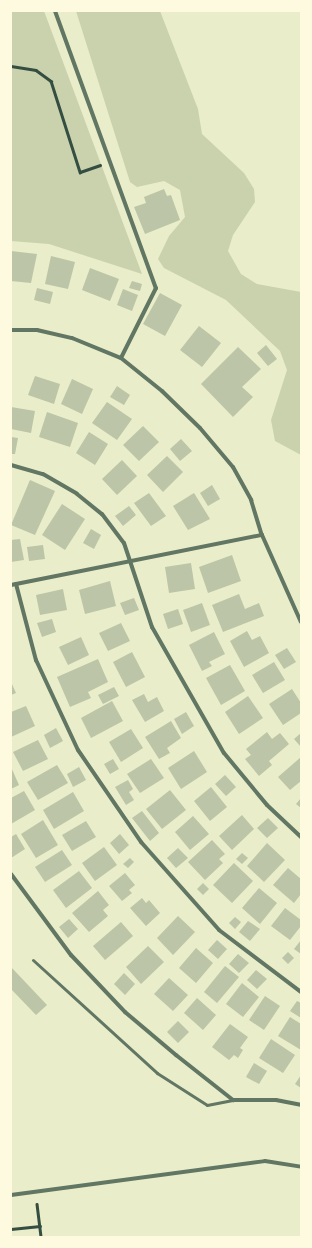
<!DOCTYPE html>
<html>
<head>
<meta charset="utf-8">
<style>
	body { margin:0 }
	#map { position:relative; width:312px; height:1248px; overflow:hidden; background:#e9edc9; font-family:Signika,sans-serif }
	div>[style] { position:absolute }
	.green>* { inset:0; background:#cad2ad }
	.building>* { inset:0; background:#bcc5a7 }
	.path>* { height:2.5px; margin:-1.25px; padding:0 1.25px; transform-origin:1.25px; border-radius:1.25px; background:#344e41 }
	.service>* { height:3px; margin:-1.5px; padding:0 1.5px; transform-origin:1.5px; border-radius:1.5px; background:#617663 }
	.minor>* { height:4px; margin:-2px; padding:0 2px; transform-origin:2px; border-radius:2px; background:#617663 }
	span { translate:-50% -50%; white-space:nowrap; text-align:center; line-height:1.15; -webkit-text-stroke:4px #fefae0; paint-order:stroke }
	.frame { position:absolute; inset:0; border:12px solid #fefae0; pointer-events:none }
</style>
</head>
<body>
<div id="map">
	<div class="green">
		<div style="clip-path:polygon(11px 11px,44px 11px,142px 274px,49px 244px,11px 241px)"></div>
		<div style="clip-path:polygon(76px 11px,160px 11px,198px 109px,202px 134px,244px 173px,254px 189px,255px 202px,233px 235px,228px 251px,241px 274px,257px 284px,301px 292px,301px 455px,275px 441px,271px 420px,287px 370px,280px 351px,226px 300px,164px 268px,158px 259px,169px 236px,185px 217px,180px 190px,164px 181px,137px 187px,130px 182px)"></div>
	</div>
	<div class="building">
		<div style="clip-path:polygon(164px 189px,167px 196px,171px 195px,180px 220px,145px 234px,134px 207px,146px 203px,144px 197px)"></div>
		<div style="clip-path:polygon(11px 251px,37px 254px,31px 283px,11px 281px)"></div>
		<div style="clip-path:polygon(51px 256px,75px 262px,68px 289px,45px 284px)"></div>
		<div style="clip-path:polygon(90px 268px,119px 279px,110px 301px,82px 290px)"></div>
		<div style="clip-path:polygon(132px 281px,142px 284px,140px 291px,129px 288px)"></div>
		<div style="clip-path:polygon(37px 288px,53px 292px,50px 304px,34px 300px)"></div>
		<div style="clip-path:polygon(123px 289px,138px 295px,132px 311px,117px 305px)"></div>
		<div style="clip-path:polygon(160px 293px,182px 305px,165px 336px,143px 324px)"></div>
		<div style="clip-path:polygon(199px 326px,221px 343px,202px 367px,180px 350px)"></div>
		<div style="clip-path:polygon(266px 345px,277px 359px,268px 366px,257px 353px)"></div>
		<div style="clip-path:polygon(238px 347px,261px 369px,242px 387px,253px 397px,233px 417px,201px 384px)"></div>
		<div style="clip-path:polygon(35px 376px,60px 384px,54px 404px,28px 395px)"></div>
		<div style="clip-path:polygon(72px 379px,93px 389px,82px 414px,61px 404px)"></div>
		<div style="clip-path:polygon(117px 386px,130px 395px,124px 405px,110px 397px)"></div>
		<div style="clip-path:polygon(107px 402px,132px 419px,117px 440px,92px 423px)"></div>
		<div style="clip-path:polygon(11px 407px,35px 411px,31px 433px,11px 429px)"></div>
		<div style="clip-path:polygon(47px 412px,78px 423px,70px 447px,39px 437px)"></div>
		<div style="clip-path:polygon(143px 426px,159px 442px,139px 461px,123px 445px)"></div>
		<div style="clip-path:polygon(89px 432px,108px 444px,95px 465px,76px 453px)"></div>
		<div style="clip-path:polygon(11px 437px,18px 438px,15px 454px,11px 454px)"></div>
		<div style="clip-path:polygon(181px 439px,192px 451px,180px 461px,170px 449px)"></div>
		<div style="clip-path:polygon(167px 456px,183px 472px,163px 492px,147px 475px)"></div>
		<div style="clip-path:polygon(122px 460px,137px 476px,117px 495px,102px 479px)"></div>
		<div style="clip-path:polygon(30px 480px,55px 491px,35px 535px,11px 525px)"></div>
		<div style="clip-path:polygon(212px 485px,220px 499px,208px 506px,200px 493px)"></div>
		<div style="clip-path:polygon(149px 493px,166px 516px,151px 526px,134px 503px)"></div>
		<div style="clip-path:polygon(194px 493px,210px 519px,188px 530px,173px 506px)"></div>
		<div style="clip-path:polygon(62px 504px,85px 519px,65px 550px,42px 535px)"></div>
		<div style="clip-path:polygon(129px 506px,136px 515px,123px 526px,115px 516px)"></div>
		<div style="clip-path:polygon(91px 529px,101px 535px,94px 549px,83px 543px)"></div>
		<div style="clip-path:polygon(20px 539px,24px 560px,11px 562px,11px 540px)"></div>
		<div style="clip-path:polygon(43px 545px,45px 559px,29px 561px,27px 547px)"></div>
		<div style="clip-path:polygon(232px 555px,241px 581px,208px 593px,199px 567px)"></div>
		<div style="clip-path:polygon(191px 563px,195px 589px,169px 593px,165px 567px)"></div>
		<div style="clip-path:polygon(110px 581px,116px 606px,85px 614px,79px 590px)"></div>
		<div style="clip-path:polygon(63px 589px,67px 610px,40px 615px,36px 595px)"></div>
		<div style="clip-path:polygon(239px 594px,245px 609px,259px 603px,264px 616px,223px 632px,212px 605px)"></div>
		<div style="clip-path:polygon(134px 598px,139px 610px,125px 615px,120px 603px)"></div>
		<div style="clip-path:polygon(202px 603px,210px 625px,191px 632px,183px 610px)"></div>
		<div style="clip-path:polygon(178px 609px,183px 624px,168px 629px,163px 614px)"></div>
		<div style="clip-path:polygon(52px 619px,56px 632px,42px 637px,37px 623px)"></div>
		<div style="clip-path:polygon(121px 623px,130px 641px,108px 651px,99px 633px)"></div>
		<div style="clip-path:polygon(247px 631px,252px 640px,260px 636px,269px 653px,244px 667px,230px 641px)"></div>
		<div style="clip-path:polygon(214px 632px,225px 654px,209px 662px,212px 666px,202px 671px,189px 645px)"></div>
		<div style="clip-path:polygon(81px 637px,89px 655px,68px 665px,59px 647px)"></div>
		<div style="clip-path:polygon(287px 648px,296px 662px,284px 669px,275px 655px)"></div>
		<div style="clip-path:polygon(132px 652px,145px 677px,126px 687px,113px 662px)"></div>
		<div style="clip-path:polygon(98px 659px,108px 682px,88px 692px,91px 698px,70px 707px,57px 677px)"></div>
		<div style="clip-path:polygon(274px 662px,285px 680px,263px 693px,252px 675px)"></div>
		<div style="clip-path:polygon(230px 665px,245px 691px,221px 705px,206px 678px)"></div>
		<div style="clip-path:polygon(11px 682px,16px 693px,11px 695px)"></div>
		<div style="clip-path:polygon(114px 687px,119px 696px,103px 704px,98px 695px)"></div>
		<div style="clip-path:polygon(292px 689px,301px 703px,301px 713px,283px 725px,269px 704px)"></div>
		<div style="clip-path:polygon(144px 694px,148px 702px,157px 697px,164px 711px,145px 722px,132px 700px)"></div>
		<div style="clip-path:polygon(248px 696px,263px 718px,239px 734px,225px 712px)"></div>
		<div style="clip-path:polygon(112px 701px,123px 721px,91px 738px,81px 718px)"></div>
		<div style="clip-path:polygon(26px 706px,35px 726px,11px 737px,11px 712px)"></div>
		<div style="clip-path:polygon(186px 712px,194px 726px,182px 734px,174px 719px)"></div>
		<div style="clip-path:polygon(171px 721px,181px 738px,167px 748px,170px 753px,159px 759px,145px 737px)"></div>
		<div style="clip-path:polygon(56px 728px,63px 741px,50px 748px,44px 735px)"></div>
		<div style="clip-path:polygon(131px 729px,143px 748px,121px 762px,109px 742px)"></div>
		<div style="clip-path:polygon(267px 732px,272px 739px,280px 733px,289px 744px,269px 761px,272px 765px,259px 776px,245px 759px,251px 755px,246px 749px)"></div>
		<div style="clip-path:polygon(301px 733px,301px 747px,294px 739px)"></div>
		<div style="clip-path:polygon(38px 740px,48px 759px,23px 771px,13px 752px)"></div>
		<div style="clip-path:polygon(194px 751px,207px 772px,181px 789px,168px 768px)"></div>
		<div style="clip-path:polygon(301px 757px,301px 781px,290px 790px,278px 777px)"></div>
		<div style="clip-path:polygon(113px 759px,119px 769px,110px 774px,104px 764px)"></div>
		<div style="clip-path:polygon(151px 759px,164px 778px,140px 793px,127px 774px)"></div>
		<div style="clip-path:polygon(57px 765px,68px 783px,38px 800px,27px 782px)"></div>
		<div style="clip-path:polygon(11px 767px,19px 785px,11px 789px)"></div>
		<div style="clip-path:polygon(79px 767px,86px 780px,73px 787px,67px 774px)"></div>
		<div style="clip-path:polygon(225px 775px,236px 787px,226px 796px,215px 784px)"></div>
		<div style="clip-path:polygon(128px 780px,133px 789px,129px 792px,134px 800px,126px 805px,115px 787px)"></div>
		<div style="clip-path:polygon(211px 787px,227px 807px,210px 821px,194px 801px)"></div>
		<div style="clip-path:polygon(170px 790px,186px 810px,162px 829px,146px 809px)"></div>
		<div style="clip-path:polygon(24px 791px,35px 810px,11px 824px,11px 798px)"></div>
		<div style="clip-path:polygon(73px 792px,84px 811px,54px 829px,43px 810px)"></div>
		<div style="clip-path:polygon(301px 798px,301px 808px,296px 804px)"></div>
		<div style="clip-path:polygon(142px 811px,159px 833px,150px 841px,132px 818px)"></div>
		<div style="clip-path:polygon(242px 815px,254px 829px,232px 850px,219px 836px)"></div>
		<div style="clip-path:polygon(193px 816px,209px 834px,190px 850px,175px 832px)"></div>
		<div style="clip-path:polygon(268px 818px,278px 828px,267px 838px,257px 828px)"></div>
		<div style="clip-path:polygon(43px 820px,58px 845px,36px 858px,21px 834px)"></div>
		<div style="clip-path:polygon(86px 821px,96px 837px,72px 851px,62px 835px)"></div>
		<div style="clip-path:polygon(16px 834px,25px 849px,11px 858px,11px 837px)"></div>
		<div style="clip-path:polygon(120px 834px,129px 845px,119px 854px,110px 843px)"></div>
		<div style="clip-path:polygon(212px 840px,225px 854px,219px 859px,223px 863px,205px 880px,188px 862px)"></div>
		<div style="clip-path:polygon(267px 843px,285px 860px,264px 882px,247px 866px)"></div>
		<div style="clip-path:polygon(104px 847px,117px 865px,95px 881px,82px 863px)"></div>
		<div style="clip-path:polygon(178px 848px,188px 858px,176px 868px,167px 858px)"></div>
		<div style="clip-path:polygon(62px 850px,72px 865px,45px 882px,35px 867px)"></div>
		<div style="clip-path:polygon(242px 853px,248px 858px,242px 864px,236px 859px)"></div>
		<div style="clip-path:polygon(130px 858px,134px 862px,128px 868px,123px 864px)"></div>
		<div style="clip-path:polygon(234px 863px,253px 881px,232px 903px,213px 885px)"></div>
		<div style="clip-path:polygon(288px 868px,301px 879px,301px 894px,294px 903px,273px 885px)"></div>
		<div style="clip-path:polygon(79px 871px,92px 888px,66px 908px,53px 890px)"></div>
		<div style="clip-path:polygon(125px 873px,135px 885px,129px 890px,132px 893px,122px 901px,109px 886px)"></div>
		<div style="clip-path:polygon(203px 883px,209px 889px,203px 895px,197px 889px)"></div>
		<div style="clip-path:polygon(259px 888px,277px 903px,260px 924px,242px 908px)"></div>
		<div style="clip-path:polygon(98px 891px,109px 905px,103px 910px,108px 916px,89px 932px,72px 913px)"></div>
		<div style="clip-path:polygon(142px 898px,146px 903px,149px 900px,160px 913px,146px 926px,130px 908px)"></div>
		<div style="clip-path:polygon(285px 908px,301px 920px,301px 926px,290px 940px,271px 926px)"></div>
		<div style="clip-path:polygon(178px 916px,195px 932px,173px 955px,157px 938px)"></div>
		<div style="clip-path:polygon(235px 917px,241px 922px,235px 929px,229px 923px)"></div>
		<div style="clip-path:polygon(69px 919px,78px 929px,68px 938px,59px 927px)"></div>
		<div style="clip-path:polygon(248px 921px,260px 929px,250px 941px,239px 932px)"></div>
		<div style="clip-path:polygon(121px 922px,133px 936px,105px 960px,93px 946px)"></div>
		<div style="clip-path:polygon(217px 940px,227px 949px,218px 959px,208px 950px)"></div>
		<div style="clip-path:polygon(301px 940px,301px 954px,294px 949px)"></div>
		<div style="clip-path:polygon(148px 946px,164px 962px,141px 984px,126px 967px)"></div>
		<div style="clip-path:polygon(196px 948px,213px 963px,196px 983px,179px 968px)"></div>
		<div style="clip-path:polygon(288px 952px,294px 958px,288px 964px,282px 958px)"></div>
		<div style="clip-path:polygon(238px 954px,249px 963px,239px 973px,229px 964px)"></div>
		<div style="clip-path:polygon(225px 966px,239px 977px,217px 1003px,204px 992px)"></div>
		<div style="clip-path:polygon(11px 967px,47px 1005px,36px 1015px,11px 989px)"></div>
		<div style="clip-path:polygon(256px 970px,267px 979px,257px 989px,247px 980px)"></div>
		<div style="clip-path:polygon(124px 973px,135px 984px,125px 995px,114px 984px)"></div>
		<div style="clip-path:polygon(169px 978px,188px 995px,173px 1011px,154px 994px)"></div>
		<div style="clip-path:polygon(242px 983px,259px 997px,243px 1017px,226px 1004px)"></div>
		<div style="clip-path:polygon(265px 996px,280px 1006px,264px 1030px,249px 1020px)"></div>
		<div style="clip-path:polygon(197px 998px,216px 1015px,203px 1030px,184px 1013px)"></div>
		<div style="clip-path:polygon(297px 1001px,301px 1003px,301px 1018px,290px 1011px)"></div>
		<div style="clip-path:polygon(290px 1017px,301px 1024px,301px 1050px,278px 1036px)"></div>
		<div style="clip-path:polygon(178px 1021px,189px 1032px,178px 1043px,167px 1032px)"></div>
		<div style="clip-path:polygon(230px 1024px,248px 1037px,240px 1048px,243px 1050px,238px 1058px,234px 1055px,229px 1060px,212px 1047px)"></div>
		<div style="clip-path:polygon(271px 1039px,295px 1055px,283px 1073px,259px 1058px)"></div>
		<div style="clip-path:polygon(254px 1063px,267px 1071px,259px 1084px,246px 1077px)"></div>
		<div style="clip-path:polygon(301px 1075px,301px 1088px,295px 1084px)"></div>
	</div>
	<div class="path">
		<div style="left:11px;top:66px;width:25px;rotate:9deg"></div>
		<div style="left:36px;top:70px;width:19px;rotate:36deg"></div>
		<div style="left:51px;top:81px;width:96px;rotate:72.3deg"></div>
		<div style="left:80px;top:172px;width:21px;rotate:-19deg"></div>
		<div style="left:37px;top:1204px;width:33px;rotate:83deg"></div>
		<div style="left:11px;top:1229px;width:29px;rotate:-6deg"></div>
	</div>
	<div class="service">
		<div style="left:33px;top:960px;width:168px;rotate:42.3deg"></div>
		<div style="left:157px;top:1073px;width:59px;rotate:32.6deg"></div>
		<div style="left:207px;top:1105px;width:26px;rotate:-11deg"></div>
	</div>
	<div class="minor">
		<div style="left:55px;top:11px;width:295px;rotate:70deg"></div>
		<div style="left:156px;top:288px;width:78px;rotate:116.6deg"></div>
		<div style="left:11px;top:330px;width:26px"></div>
		<div style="left:37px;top:330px;width:36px;rotate:13deg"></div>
		<div style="left:72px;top:338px;width:53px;rotate:22.2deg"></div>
		<div style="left:121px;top:358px;width:53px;rotate:38.8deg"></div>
		<div style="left:162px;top:391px;width:53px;rotate:44.2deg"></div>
		<div style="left:200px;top:428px;width:51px;rotate:49.8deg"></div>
		<div style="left:233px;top:467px;width:38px;rotate:61deg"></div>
		<div style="left:251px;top:500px;width:37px;rotate:73deg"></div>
		<div style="left:262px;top:535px;width:95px;rotate:65.9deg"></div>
		<div style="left:11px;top:465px;width:33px;rotate:16deg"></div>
		<div style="left:43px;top:474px;width:39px;rotate:30deg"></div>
		<div style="left:77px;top:494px;width:32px;rotate:39deg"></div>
		<div style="left:102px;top:514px;width:36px;rotate:53deg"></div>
		<div style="left:124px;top:543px;width:89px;rotate:71.6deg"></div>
		<div style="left:152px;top:627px;width:145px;rotate:60.3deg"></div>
		<div style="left:224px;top:753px;width:67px;rotate:50.4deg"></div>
		<div style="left:267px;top:805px;width:47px;rotate:43.3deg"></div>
		<div style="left:16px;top:584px;width:79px;rotate:75.3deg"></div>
		<div style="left:36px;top:660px;width:99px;rotate:65deg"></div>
		<div style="left:78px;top:750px;width:112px;rotate:55.6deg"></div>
		<div style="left:141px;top:842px;width:118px;rotate:48.4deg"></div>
		<div style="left:219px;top:930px;width:103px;rotate:37.1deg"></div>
		<div style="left:11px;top:585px;width:256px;rotate:-11.3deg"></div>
		<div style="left:11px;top:874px;width:101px;rotate:53.5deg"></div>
		<div style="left:71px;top:955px;width:79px;rotate:46.5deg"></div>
		<div style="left:125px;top:1012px;width:67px;rotate:40.1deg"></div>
		<div style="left:176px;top:1055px;width:73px;rotate:38.3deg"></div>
		<div style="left:233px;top:1100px;width:43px"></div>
		<div style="left:276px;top:1100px;width:25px;rotate:11deg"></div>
		<div style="left:11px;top:1195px;width:256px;rotate:-7.6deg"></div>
		<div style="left:265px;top:1161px;width:36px;rotate:9deg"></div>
	</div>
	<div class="frame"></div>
</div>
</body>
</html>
